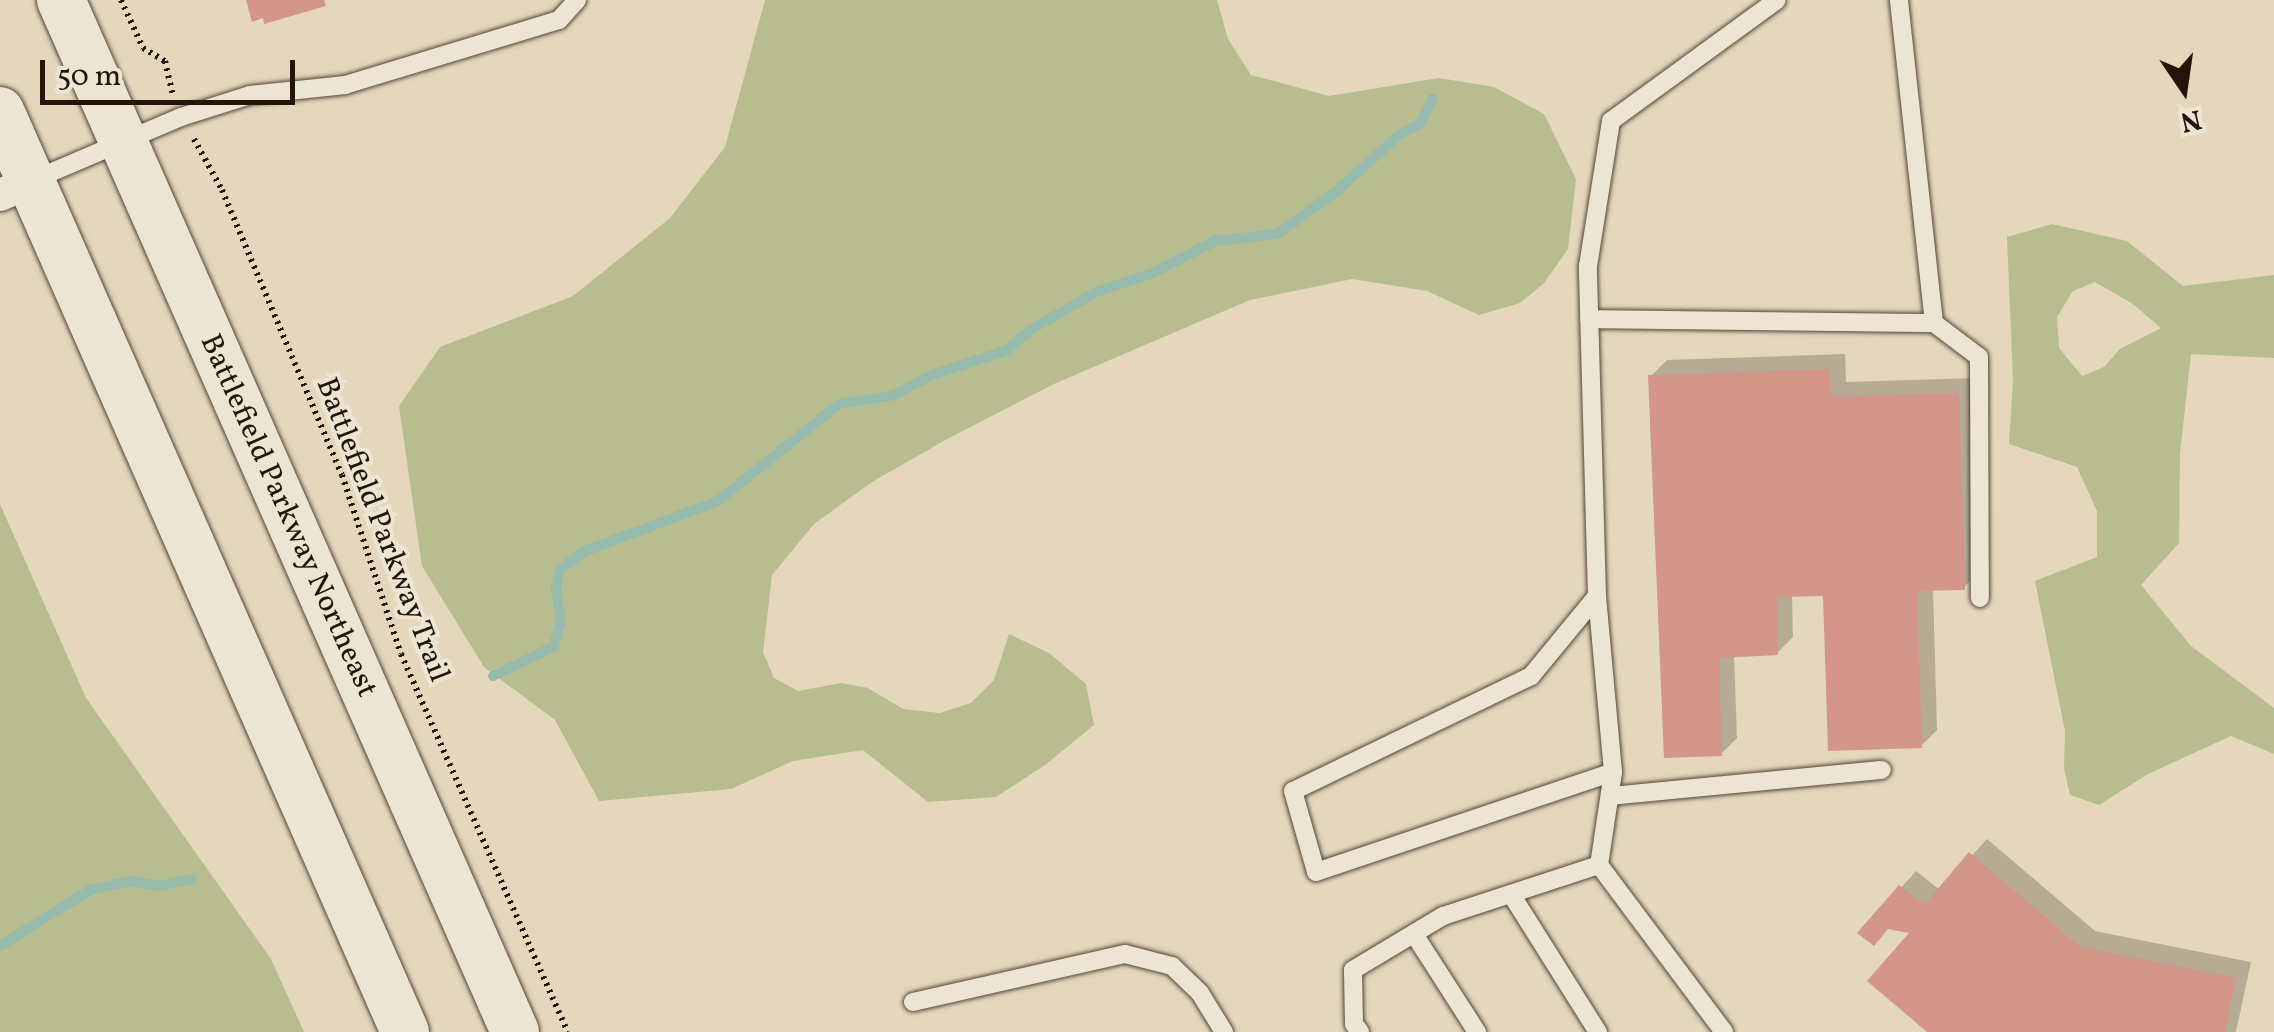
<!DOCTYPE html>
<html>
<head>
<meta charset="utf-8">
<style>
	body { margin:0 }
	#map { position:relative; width:2274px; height:1032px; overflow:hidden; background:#e4d7bc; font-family:Vollkorn,serif }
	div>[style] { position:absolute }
	.green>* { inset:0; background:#b7bd8e }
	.shadow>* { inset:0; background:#0003 }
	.stream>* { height:10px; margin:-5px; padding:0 5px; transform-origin:5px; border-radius:5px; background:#96baab }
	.building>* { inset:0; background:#d39689 }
	.path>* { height:6px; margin-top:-3px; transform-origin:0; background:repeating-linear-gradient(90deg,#241409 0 2.5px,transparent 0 7.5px) }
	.roads { filter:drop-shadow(0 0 2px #544536) drop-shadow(0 0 2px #544536) }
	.lane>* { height:18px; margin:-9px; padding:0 9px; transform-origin:9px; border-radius:9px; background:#ede5d3 }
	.street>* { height:32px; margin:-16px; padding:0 16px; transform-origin:16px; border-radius:16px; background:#ede5d3 }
	.secondary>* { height:48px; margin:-24px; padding:0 24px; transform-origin:24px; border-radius:24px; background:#ede5d3 }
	span { translate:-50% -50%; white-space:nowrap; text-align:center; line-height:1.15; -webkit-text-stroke:8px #ede5d3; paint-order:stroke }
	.street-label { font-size:30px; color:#241409 }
	.north { position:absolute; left:2134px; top:40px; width:100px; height:100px; -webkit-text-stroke:8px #ede5d3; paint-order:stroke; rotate:167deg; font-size:28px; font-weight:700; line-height:40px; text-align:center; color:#241409 }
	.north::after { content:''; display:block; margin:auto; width:35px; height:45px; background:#241409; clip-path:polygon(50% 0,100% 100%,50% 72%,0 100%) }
	.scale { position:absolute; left:40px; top:60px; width:255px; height:45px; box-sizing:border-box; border:5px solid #241409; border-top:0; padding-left:12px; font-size:30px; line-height:35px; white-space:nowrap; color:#241409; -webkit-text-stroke:8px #ede5d3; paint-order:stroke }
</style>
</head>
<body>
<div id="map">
	<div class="green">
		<div style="clip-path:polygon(765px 0,1217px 0,1228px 39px,1251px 75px,1329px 96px,1439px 78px,1494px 87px,1544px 114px,1576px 179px,1568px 249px,1544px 283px,1520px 303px,1479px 315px,1427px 291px,1352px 279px,1250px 300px,1054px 384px,949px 438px,872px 482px,814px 524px,772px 575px,763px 652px,774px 678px,798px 691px,841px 683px,868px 688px,903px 709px,940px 713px,971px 703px,994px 680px,1009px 634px,1049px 653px,1086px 684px,1094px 725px,1045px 765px,996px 797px,928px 802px,863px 750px,793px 761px,731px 789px,599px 801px,555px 720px,484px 667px,422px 566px,399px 406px,440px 347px,573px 296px,670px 218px,725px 147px)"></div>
		<div style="clip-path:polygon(evenodd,2052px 224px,2127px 241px,2183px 286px,2274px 275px,2274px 358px,2191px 354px,2180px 453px,2179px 543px,2141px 585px,2191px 646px,2274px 708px,2274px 754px,2231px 736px,2148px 774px,2099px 805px,2070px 795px,2064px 769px,2065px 731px,2035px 581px,2097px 557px,2097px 511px,2077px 467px,2009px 444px,2013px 380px,2007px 237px,2052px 224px,2095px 282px,2133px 304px,2161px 328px,2120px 349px,2104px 367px,2082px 376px,2059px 348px,2057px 317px,2073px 291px,2095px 282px)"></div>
		<div style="clip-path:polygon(0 504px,86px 698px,271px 959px,304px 1032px,0 1032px)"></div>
	</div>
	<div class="shadow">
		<div style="clip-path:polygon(1845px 354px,1846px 382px,1974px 378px,1980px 572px,1964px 587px,1933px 588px,1937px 730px,1921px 746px,1825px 593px,1792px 594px,1793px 637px,1777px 653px,1734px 655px,1737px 738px,1721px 754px,1651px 376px,1667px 360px)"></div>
		<div style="clip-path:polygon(1987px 839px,2095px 931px,2251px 962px,2236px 1032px,1930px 1032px,1914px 932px,1890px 926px,1861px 933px,1916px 871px,1940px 890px)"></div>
	</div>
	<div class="stream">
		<div style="left:493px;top:676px;width:67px;rotate:-25.8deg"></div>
		<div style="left:553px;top:647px;width:26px;rotate:-72deg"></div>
		<div style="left:561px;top:622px;width:33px;rotate:-99deg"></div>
		<div style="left:556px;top:589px;width:20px;rotate:-79deg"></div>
		<div style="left:560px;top:569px;width:31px;rotate:-36deg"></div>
		<div style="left:585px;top:551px;width:142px;rotate:-20.6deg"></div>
		<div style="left:718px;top:501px;width:155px;rotate:-38.7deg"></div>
		<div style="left:839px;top:404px;width:56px;rotate:-9.3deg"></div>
		<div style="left:894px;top:395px;width:43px;rotate:-27.8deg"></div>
		<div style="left:932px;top:375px;width:77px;rotate:-18.2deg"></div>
		<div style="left:1005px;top:351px;width:35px;rotate:-39deg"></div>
		<div style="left:1032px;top:329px;width:74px;rotate:-30deg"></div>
		<div style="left:1096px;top:292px;width:58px;rotate:-18.1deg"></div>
		<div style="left:1151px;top:274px;width:72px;rotate:-27.3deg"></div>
		<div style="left:1215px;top:241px;width:62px;rotate:-6.4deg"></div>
		<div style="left:1277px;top:234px;width:75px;rotate:-35.8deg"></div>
		<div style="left:1338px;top:190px;width:84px;rotate:-42.1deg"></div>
		<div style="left:1400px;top:134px;width:22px;rotate:-27deg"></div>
		<div style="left:1420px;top:124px;width:28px;rotate:-64deg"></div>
		<div style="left:0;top:946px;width:106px;rotate:-31.9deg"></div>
		<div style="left:90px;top:890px;width:42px;rotate:-12.4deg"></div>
		<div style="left:131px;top:881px;width:29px;rotate:10deg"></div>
		<div style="left:160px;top:886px;width:32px;rotate:-13deg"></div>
	</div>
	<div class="building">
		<div style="clip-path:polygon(246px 0,324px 0,326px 6px,264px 24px,263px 18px,252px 22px)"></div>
		<div style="clip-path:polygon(1830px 369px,1831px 397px,1959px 393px,1965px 590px,1917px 591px,1922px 748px,1828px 751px,1823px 596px,1777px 597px,1778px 655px,1719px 658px,1722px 756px,1664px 758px,1648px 375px)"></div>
		<div style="clip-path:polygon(1969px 852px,2079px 946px,2236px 978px,2225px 1032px,1927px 1032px,1867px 981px,1909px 933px,1888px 929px,1874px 946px,1857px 933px,1899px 885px,1924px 905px)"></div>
	</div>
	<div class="path">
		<div style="left:121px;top:0;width:53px;rotate:65.4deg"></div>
		<div style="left:143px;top:48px;width:26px;rotate:31deg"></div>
		<div style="left:165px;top:61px;width:37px;rotate:77deg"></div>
		<div style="left:194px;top:139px;width:58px;rotate:61.2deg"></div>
		<div style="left:222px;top:190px;width:309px;rotate:67.2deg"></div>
		<div style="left:342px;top:475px;width:188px;rotate:71.8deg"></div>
		<div style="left:401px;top:654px;width:413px;rotate:66.2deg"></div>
	</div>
	<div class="roads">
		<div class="lane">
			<div style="left:31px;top:181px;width:163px;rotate:-23.1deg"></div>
			<div style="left:181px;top:117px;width:72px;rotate:-17.7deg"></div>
			<div style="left:250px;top:95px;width:96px;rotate:-6deg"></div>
			<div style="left:345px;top:85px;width:224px;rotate:-16.9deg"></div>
			<div style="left:559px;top:20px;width:27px;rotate:-48deg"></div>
			<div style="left:1589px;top:319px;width:345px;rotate:0.7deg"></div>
			<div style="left:1934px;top:323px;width:325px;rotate:-96.2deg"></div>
			<div style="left:1934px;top:323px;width:56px;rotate:37.1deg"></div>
			<div style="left:1979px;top:357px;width:241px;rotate:89.8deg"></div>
			<div style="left:1597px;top:596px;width:104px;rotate:129.5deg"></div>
			<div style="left:1531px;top:676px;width:264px;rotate:154.2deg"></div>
			<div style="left:1293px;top:791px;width:84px;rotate:74.1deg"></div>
			<div style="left:1316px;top:872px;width:313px;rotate:-18.6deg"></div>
			<div style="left:1610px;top:796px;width:273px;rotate:-5.5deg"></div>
			<div style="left:1511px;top:894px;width:163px;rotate:57.8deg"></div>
			<div style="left:1414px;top:934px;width:117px;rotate:57.3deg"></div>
			<div style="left:913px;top:1002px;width:217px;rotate:-12.8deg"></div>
			<div style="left:1125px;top:954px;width:49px;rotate:14.3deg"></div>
			<div style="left:1172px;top:966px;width:39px;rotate:44deg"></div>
			<div style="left:1200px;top:993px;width:46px;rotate:58.4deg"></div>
			<div style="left:1360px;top:1032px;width:10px;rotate:-127deg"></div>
			<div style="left:1354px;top:1024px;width:54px;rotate:-91.1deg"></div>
			<div style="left:1353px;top:970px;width:105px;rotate:-31deg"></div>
			<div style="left:1443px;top:916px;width:164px;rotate:-18.1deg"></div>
			<div style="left:1724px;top:1032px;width:209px;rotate:-126.8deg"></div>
			<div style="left:1599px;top:865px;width:94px;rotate:-81.4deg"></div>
			<div style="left:1613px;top:772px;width:177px;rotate:-95.2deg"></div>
			<div style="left:1597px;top:596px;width:330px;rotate:-91.6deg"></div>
			<div style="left:1588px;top:266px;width:147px;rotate:-81deg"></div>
			<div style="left:1611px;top:121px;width:205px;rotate:-36.1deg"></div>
		</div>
		<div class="street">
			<div style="left:0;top:195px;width:34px;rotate:-23deg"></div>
		</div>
		<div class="secondary">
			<div style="left:61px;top:0;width:1127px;rotate:66.25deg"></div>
			<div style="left:0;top:111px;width:1006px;rotate:66.26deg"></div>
		</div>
	</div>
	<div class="street-label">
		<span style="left:288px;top:516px;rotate:66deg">Battlefield Parkway Northeast</span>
		<span style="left:382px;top:530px;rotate:69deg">Battlefield Parkway Trail</span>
	</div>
	<div class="north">N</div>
	<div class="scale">50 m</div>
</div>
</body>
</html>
